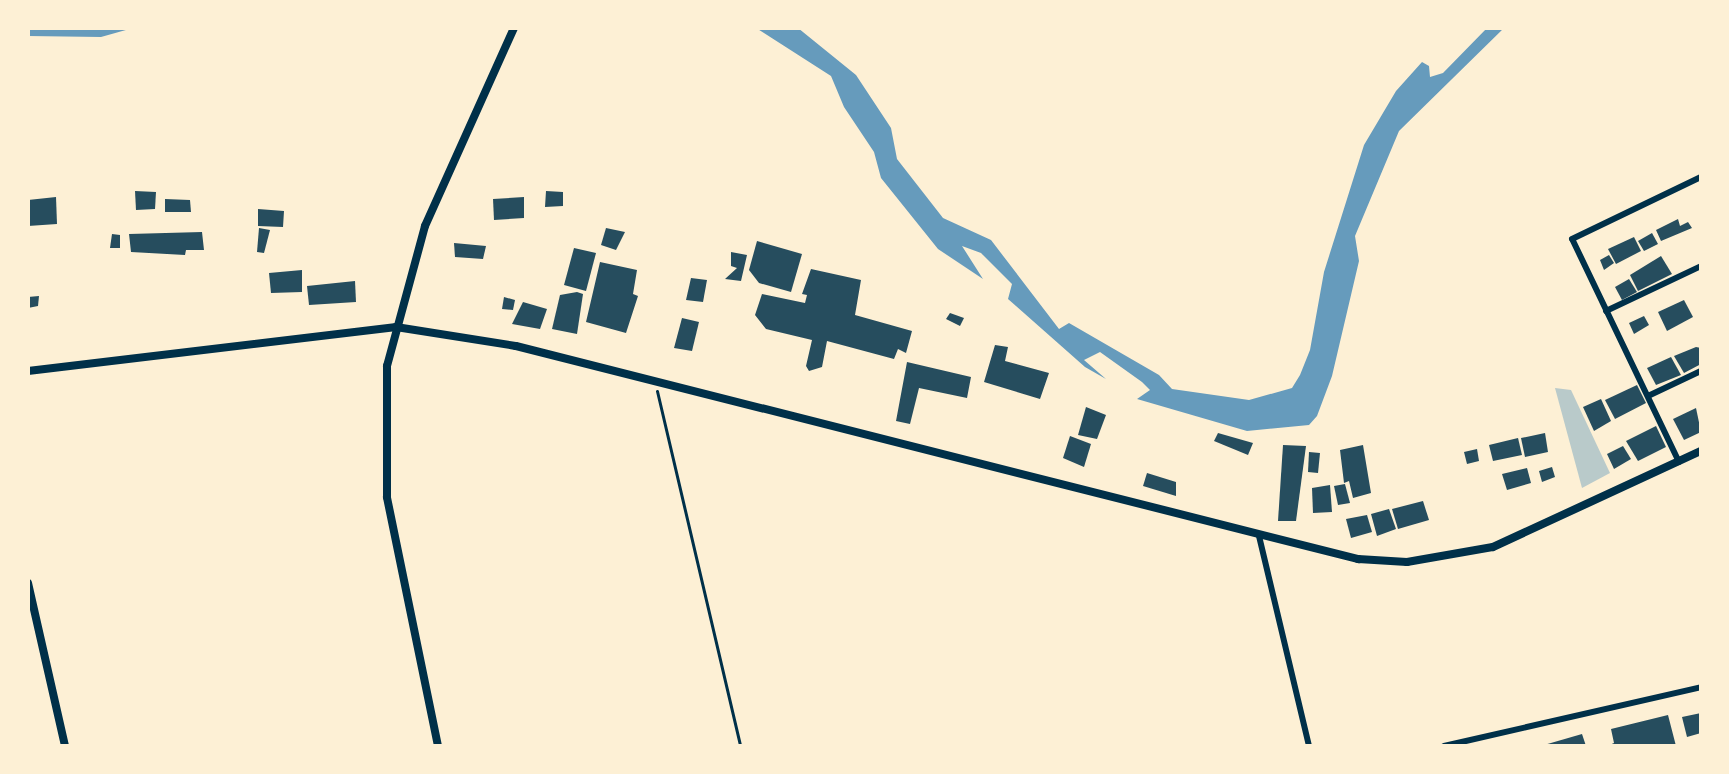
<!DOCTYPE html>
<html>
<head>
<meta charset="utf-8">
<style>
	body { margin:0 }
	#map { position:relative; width:1729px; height:774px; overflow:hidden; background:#fdf0d5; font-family:"Source Sans 3",sans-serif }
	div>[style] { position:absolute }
	.green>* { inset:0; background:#b9caca }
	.water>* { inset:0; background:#669bbc }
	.building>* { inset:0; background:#264d5e }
	.path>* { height:3px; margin:-1.5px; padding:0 1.5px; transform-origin:1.5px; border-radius:1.5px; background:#003049 }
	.minor>* { height:6px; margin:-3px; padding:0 3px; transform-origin:3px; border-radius:3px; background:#003049 }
	.tertiary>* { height:8px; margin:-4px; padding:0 4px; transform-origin:4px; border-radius:4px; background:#003049 }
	span { translate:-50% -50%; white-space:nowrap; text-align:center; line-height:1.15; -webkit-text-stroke:8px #fdf0d5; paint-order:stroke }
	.frame { position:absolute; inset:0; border:30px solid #fdf0d5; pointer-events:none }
</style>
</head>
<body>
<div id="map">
	<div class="green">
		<div style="clip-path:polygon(1555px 388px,1571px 390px,1610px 473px,1582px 488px)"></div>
	</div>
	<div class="water">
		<div style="clip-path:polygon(28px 28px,133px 28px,101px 37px,28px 36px)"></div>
		<div style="clip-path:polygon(756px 28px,798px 28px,856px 75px,891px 128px,897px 159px,943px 218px,991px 240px,1059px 329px,1069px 323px,1159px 375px,1172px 389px,1249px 400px,1292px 388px,1300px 375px,1310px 350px,1324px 272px,1364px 145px,1396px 91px,1422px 62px,1429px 66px,1430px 77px,1443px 73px,1487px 28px,1504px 28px,1399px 131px,1355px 236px,1359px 261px,1332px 376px,1317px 416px,1309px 425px,1247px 431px,1137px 399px,1150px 390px,1142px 382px,1100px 352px,1084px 360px,1106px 379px,1085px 367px,1008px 299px,1012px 284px,981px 253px,962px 246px,983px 279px,938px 249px,881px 178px,874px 152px,844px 107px,831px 76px)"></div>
	</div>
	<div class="building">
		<div style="clip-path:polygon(135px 191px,156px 192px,155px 209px,136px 210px)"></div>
		<div style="clip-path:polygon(546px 191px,563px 192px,563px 206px,545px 207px)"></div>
		<div style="clip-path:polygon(56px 197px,57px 224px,28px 226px,28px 200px)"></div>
		<div style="clip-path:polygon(524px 197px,524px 218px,494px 220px,493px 199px)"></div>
		<div style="clip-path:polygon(165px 199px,190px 200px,191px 212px,165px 212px)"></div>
		<div style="clip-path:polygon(258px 209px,284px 211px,283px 227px,258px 226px)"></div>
		<div style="clip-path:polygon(1678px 219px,1680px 226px,1688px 222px,1692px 228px,1661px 241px,1656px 230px)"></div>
		<div style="clip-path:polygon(259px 228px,270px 230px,264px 253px,257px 252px)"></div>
		<div style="clip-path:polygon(606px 228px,625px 232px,616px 250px,601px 245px)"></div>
		<div style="clip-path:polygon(202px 232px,204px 250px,186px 250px,185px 255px,131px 252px,129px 234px)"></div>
		<div style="clip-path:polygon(1652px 233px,1658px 244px,1644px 251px,1638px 241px)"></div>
		<div style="clip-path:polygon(112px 234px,120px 235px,120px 248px,110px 248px)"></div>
		<div style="clip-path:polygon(1634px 237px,1641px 251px,1616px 264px,1608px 249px)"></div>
		<div style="clip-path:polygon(757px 241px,802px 254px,791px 292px,759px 283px,749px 270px)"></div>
		<div style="clip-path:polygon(454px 243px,486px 246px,483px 259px,455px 257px)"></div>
		<div style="clip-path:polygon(574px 248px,596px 253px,586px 291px,564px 285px)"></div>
		<div style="clip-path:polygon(731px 252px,747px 255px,741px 281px,725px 279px,737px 268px,731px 266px)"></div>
		<div style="clip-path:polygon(1609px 255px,1614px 263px,1604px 270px,1600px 260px)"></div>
		<div style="clip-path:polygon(1661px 256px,1672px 274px,1638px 291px,1630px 275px)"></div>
		<div style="clip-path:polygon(600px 262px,637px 270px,633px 294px,638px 296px,626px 333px,586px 322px)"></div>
		<div style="clip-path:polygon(811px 269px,861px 280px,855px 315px,912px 331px,906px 353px,898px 349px,894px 359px,827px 341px,822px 367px,809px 371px,806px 366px,812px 340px,766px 329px,755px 315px,762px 294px,805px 303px,807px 295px,802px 294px)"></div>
		<div style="clip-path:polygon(302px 270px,302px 292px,271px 293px,269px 273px)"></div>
		<div style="clip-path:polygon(691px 278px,707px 280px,703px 302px,686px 300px)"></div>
		<div style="clip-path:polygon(1629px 279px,1637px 292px,1622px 300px,1615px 287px)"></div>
		<div style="clip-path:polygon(355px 281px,356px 302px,309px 305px,307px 286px)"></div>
		<div style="clip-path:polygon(577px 292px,583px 294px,577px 334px,552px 329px,560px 295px)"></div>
		<div style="clip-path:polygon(39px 296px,38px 306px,28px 308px,28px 297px)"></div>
		<div style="clip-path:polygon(504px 297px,515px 300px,513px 310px,502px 309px)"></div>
		<div style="clip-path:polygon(1684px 300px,1693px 317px,1667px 331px,1658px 312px)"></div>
		<div style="clip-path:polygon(523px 302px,547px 309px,540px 329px,512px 324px)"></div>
		<div style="clip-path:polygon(950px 313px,964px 318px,960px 326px,946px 319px)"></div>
		<div style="clip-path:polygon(1644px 316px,1649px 325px,1634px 334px,1629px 323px)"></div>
		<div style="clip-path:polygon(682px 318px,699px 322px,692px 351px,674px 348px)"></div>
		<div style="clip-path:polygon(995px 345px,1008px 347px,1005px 361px,1049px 373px,1040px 399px,984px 382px)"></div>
		<div style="clip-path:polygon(1696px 347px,1701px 348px,1701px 364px,1684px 373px,1674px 356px)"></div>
		<div style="clip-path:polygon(1671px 357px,1681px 375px,1656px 385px,1647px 368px)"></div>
		<div style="clip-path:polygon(907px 362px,971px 377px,967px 398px,919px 388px,910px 424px,896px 421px)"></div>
		<div style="clip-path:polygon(1637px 385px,1646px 403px,1615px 419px,1605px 400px)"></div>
		<div style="clip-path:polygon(1601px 399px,1611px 421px,1594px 431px,1583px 407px)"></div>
		<div style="clip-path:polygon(1086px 407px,1106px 415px,1097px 439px,1078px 435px)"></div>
		<div style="clip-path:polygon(1696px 408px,1701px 432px,1684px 440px,1673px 419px)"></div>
		<div style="clip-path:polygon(1656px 426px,1666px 447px,1638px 461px,1626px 441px)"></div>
		<div style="clip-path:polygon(1218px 433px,1253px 443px,1248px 455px,1214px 441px)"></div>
		<div style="clip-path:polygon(1545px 433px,1548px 452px,1525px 457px,1521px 438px)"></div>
		<div style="clip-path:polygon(1070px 436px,1091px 444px,1084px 467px,1063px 458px)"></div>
		<div style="clip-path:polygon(1518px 438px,1522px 455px,1493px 461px,1489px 445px)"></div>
		<div style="clip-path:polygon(1283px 445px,1306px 446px,1296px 521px,1278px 521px)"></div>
		<div style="clip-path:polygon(1363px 445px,1371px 493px,1353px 498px,1349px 481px,1344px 483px,1340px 450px)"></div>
		<div style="clip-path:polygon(1623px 446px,1631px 459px,1614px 469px,1607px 454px)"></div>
		<div style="clip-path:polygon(1477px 449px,1479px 461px,1467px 464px,1464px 452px)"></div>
		<div style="clip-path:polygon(1309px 452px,1320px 453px,1318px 473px,1308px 472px)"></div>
		<div style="clip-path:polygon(1552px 467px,1555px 477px,1542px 482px,1539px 471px)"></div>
		<div style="clip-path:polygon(1527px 468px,1531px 483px,1507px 490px,1502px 474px)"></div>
		<div style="clip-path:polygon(1147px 473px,1176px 482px,1176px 496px,1143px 486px)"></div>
		<div style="clip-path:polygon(1345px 484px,1350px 503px,1338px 505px,1334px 486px)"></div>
		<div style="clip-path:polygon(1330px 485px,1332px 512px,1313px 513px,1312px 488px)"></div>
		<div style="clip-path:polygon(1423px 501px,1429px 520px,1398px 529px,1392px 509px)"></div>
		<div style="clip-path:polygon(1389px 509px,1396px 529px,1377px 536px,1371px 514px)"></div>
		<div style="clip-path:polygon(1367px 515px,1372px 532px,1351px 538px,1346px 519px)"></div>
		<div style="clip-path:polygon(1701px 713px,1701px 733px,1687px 737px,1682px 717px)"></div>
		<div style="clip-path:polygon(1668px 715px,1676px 746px,1607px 746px,1614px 743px,1611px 729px)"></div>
		<div style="clip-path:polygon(1582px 734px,1586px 746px,1544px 746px,1544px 745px)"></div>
	</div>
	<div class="path">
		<div style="left:657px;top:391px;width:365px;rotate:76.8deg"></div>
	</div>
	<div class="minor">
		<div style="left:1606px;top:311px;width:105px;rotate:-25.3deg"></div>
		<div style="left:1648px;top:396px;width:59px;rotate:-25.3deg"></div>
		<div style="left:1679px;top:462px;width:247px;rotate:-115.6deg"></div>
		<div style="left:1572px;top:239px;width:143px;rotate:-25.7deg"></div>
		<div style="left:1259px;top:536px;width:216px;rotate:76.6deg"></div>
		<div style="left:1444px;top:746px;width:264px;rotate:-12.9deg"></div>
	</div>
	<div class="tertiary">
		<div style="left:28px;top:371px;width:371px;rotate:-6.8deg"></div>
		<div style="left:396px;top:327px;width:121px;rotate:9deg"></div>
		<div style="left:516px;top:346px;width:869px;rotate:14.2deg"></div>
		<div style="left:1358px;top:559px;width:49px;rotate:3.5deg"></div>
		<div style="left:1407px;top:562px;width:87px;rotate:-9.9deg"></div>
		<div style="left:1493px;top:547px;width:229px;rotate:-24.8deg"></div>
		<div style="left:28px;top:583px;width:167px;rotate:77.2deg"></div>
		<div style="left:438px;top:746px;width:254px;rotate:-101.6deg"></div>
		<div style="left:387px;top:497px;width:131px;rotate:-90deg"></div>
		<div style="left:387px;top:366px;width:145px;rotate:-74.8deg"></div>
		<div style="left:425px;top:226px;width:217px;rotate:-65.8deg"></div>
	</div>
	<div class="frame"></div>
</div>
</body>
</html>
